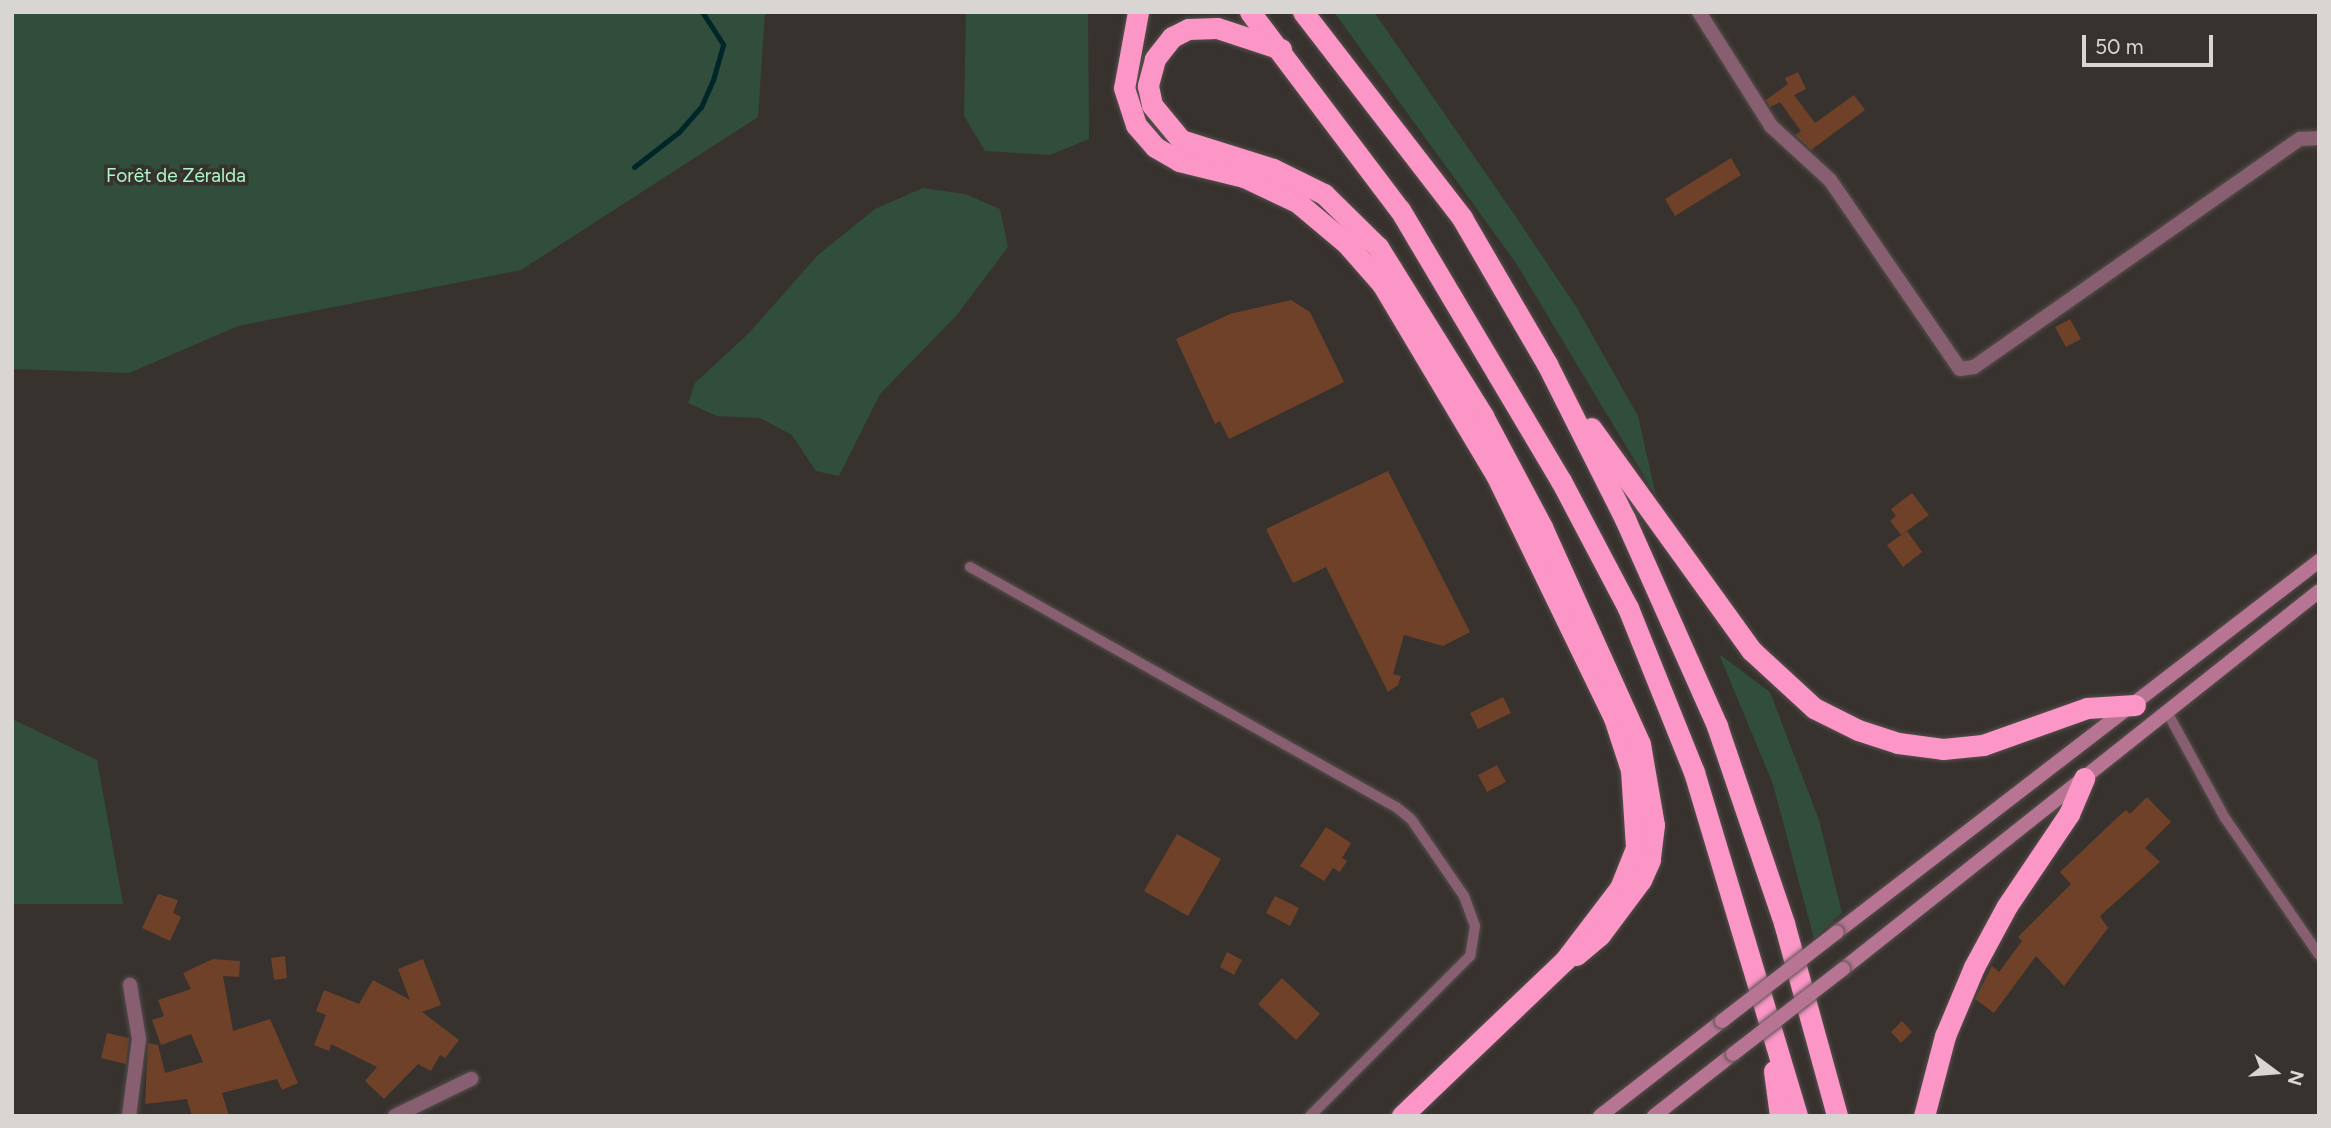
<!DOCTYPE html>
<html>
<head>
<meta charset="utf-8">
<style>
	body { margin:0 }
	#map { position:relative; width:2331px; height:1128px; overflow:hidden; background:#38322e; font-family:Figtree,sans-serif }
	div>[style] { position:absolute }
	.green>* { inset:0; background:#314d3b }
	.stream>* { height:5px; margin:-2.5px; padding:0 2.5px; transform-origin:2.5px; border-radius:2.5px; background:#002629 }
	.building>* { inset:0; background:#6e4128 }
	.roads { filter:drop-shadow(0 0 2px #554f4c) drop-shadow(0 0 2px #554f4c) }
	.service>* { height:10px; margin:-5px; padding:0 5px; transform-origin:5px; border-radius:5px; background:#885e71 }
	.minor>* { height:14px; margin:-7px; padding:0 7px; transform-origin:7px; border-radius:7px; background:#885e71 }
	.secondary>* { height:14px; margin:-7px; padding:0 7px; transform-origin:7px; border-radius:7px; background:#b77593 }
	.motorway>* { height:21px; margin:-10.5px; padding:0 10.5px; transform-origin:10.5px; border-radius:10.5px; background:#fb96c6 }
	.bridges { filter:drop-shadow(0 0 2px #554f4c) drop-shadow(0 0 2px #554f4c) }
	.secondary-bridge>* { height:14px; margin:-7px; padding:0 7px; transform-origin:7px; border-radius:7px; background:#b77593 }
	span { translate:-50% -50%; white-space:nowrap; text-align:center; line-height:1.15; -webkit-text-stroke:7px #38322e; paint-order:stroke }
	.park-label { font-size:19px; color:#abf9c8 }
	.frame { position:absolute; inset:0; border:14px solid #d9d5d2; pointer-events:none }
	.north { position:absolute; left:2240px; top:1037px; width:70px; height:70px; -webkit-text-stroke:5px #38322e; paint-order:stroke; rotate:106deg; font-size:19px; font-weight:700; line-height:28px; text-align:center; color:#d9d5d2 }
	.north::after { content:''; display:block; margin:auto; width:24px; height:32px; background:#d9d5d2; clip-path:polygon(50% 0,100% 100%,50% 72%,0 100%) }
	.scale { position:absolute; left:2082px; top:35px; width:131px; height:32px; box-sizing:border-box; border:4px solid #d9d5d2; border-top:0; padding-left:9px; font-size:21px; line-height:24px; white-space:nowrap; color:#d9d5d2; -webkit-text-stroke:5px #38322e; paint-order:stroke }
</style>
</head>
<body>
<div id="map">
	<div class="green">
		<div style="clip-path:polygon(12px 12px,765px 12px,758px 117px,521px 270px,238px 326px,129px 373px,12px 369px)"></div>
		<div style="clip-path:polygon(966px 12px,1088px 12px,1089px 139px,1050px 155px,985px 151px,964px 116px)"></div>
		<div style="clip-path:polygon(1334px 12px,1374px 12px,1516px 217px,1577px 308px,1638px 416px,1656px 496px,1516px 263px)"></div>
		<div style="clip-path:polygon(923px 188px,965px 194px,1000px 209px,1008px 247px,956px 316px,880px 394px,839px 476px,816px 471px,792px 435px,760px 418px,717px 416px,688px 403px,695px 383px,749px 333px,818px 255px,875px 209px)"></div>
		<div style="clip-path:polygon(1719px 654px,1770px 692px,1819px 820px,1842px 913px,1814px 939px,1773px 784px)"></div>
		<div style="clip-path:polygon(12px 719px,97px 760px,123px 904px,12px 904px)"></div>
	</div>
	<div class="stream">
		<div style="left:634px;top:167px;width:57px;rotate:-37.9deg"></div>
		<div style="left:679px;top:132px;width:33px;rotate:-49deg"></div>
		<div style="left:701px;top:107px;width:30px;rotate:-66deg"></div>
		<div style="left:713px;top:80px;width:37px;rotate:-74deg"></div>
		<div style="left:723px;top:44px;width:38px;rotate:-123deg"></div>
	</div>
	<div class="building">
		<div style="clip-path:polygon(1798px 72px,1806px 89px,1794px 95px,1815px 123px,1854px 95px,1865px 110px,1811px 150px,1795px 135px,1801px 131px,1780px 102px,1770px 107px,1766px 100px,1788px 84px,1785px 78px)"></div>
		<div style="clip-path:polygon(1731px 158px,1741px 175px,1675px 216px,1665px 199px)"></div>
		<div style="clip-path:polygon(1291px 300px,1310px 312px,1344px 382px,1229px 439px,1220px 421px,1215px 424px,1176px 339px,1230px 314px)"></div>
		<div style="clip-path:polygon(2070px 319px,2081px 339px,2066px 347px,2055px 327px)"></div>
		<div style="clip-path:polygon(1388px 471px,1470px 632px,1443px 646px,1404px 635px,1393px 674px,1401px 676px,1398px 685px,1388px 692px,1326px 567px,1293px 583px,1266px 529px)"></div>
		<div style="clip-path:polygon(1912px 493px,1929px 515px,1901px 535px,1890px 521px,1896px 516px,1891px 509px)"></div>
		<div style="clip-path:polygon(1907px 531px,1922px 552px,1903px 567px,1887px 545px)"></div>
		<div style="clip-path:polygon(1503px 697px,1511px 713px,1478px 729px,1470px 713px)"></div>
		<div style="clip-path:polygon(1497px 765px,1506px 782px,1487px 792px,1478px 775px)"></div>
		<div style="clip-path:polygon(2147px 797px,2171px 822px,2145px 848px,2160px 862px,2100px 916px,2108px 928px,2064px 986px,2036px 956px,1994px 1013px,1975px 999px,1992px 966px,1999px 972px,2022px 941px,2018px 937px,2071px 884px,2060px 872px,2120px 815px,2126px 810px,2130px 814px)"></div>
		<div style="clip-path:polygon(1326px 827px,1351px 843px,1342px 858px,1347px 861px,1340px 872px,1333px 868px,1324px 881px,1300px 866px)"></div>
		<div style="clip-path:polygon(1177px 834px,1221px 859px,1188px 916px,1144px 891px)"></div>
		<div style="clip-path:polygon(158px 894px,178px 900px,173px 913px,181px 917px,170px 941px,142px 928px)"></div>
		<div style="clip-path:polygon(1275px 896px,1299px 908px,1290px 926px,1266px 913px)"></div>
		<div style="clip-path:polygon(1227px 952px,1242px 960px,1234px 975px,1220px 967px)"></div>
		<div style="clip-path:polygon(285px 956px,287px 978px,274px 980px,271px 958px)"></div>
		<div style="clip-path:polygon(213px 959px,240px 961px,239px 977px,223px 976px,233px 1031px,270px 1019px,298px 1083px,282px 1090px,277px 1079px,222px 1093px,229px 1116px,192px 1116px,187px 1099px,145px 1104px,148px 1043px,158px 1045px,165px 1073px,203px 1062px,191px 1034px,161px 1045px,152px 1020px,164px 1016px,158px 1000px,191px 989px,183px 973px)"></div>
		<div style="clip-path:polygon(423px 959px,441px 1005px,422px 1012px,459px 1040px,445px 1058px,440px 1055px,431px 1071px,418px 1064px,384px 1099px,365px 1081px,377px 1067px,331px 1044px,329px 1051px,314px 1045px,326px 1015px,316px 1011px,324px 990px,359px 1004px,373px 980px,410px 1000px,398px 969px)"></div>
		<div style="clip-path:polygon(1282px 978px,1320px 1014px,1296px 1040px,1258px 1004px)"></div>
		<div style="clip-path:polygon(1902px 1021px,1912px 1032px,1901px 1043px,1891px 1032px)"></div>
		<div style="clip-path:polygon(107px 1033px,129px 1038px,126px 1064px,101px 1058px)"></div>
	</div>
	<div class="roads">
		<div class="service">
			<div style="left:970px;top:567px;width:489px;rotate:29.4deg"></div>
			<div style="left:1396px;top:807px;width:19px;rotate:39deg"></div>
			<div style="left:1411px;top:819px;width:93px;rotate:55.5deg"></div>
			<div style="left:1464px;top:896px;width:32px;rotate:70deg"></div>
			<div style="left:1475px;top:926px;width:30px;rotate:99deg"></div>
			<div style="left:1470px;top:956px;width:226px;rotate:135deg"></div>
			<div style="left:2166px;top:710px;width:123px;rotate:61.4deg"></div>
			<div style="left:2225px;top:818px;width:166px;rotate:55.5deg"></div>
		</div>
		<div class="minor">
			<div style="left:1699px;top:12px;width:135px;rotate:57.7deg"></div>
			<div style="left:1771px;top:126px;width:80px;rotate:42.5deg"></div>
			<div style="left:1830px;top:180px;width:229px;rotate:55.5deg"></div>
			<div style="left:1960px;top:369px;width:14px;rotate:-8deg"></div>
			<div style="left:1974px;top:367px;width:398px;rotate:-35deg"></div>
			<div style="left:2300px;top:139px;width:19px;rotate:-3deg"></div>
			<div style="left:129px;top:1116px;width:78px;rotate:-82.6deg"></div>
			<div style="left:139px;top:1039px;width:55px;rotate:-99.5deg"></div>
			<div style="left:395px;top:1116px;width:85px;rotate:-26deg"></div>
		</div>
		<div class="secondary">
			<div style="left:1837px;top:932px;width:608px;rotate:-37.59deg"></div>
			<div style="left:1843px;top:969px;width:608px;rotate:-38.45deg"></div>
			<div style="left:1600px;top:1116px;width:155px;rotate:-37.9deg"></div>
			<div style="left:1654px;top:1116px;width:100px;rotate:-38.1deg"></div>
		</div>
		<div class="motorway">
			<div style="left:1138px;top:12px;width:77px;rotate:100.4deg"></div>
			<div style="left:1124px;top:88px;width:39px;rotate:72deg"></div>
			<div style="left:1136px;top:125px;width:29px;rotate:49deg"></div>
			<div style="left:1155px;top:147px;width:28px;rotate:30deg"></div>
			<div style="left:1179px;top:161px;width:67px;rotate:13.8deg"></div>
			<div style="left:1244px;top:177px;width:59px;rotate:25.3deg"></div>
			<div style="left:1297px;top:202px;width:65px;rotate:40deg"></div>
			<div style="left:1347px;top:244px;width:53px;rotate:48.8deg"></div>
			<div style="left:1382px;top:284px;width:222px;rotate:59.2deg"></div>
			<div style="left:1496px;top:475px;width:270px;rotate:64.1deg"></div>
			<div style="left:1614px;top:718px;width:55px;rotate:71.9deg"></div>
			<div style="left:1631px;top:770px;width:78px;rotate:86.3deg"></div>
			<div style="left:1636px;top:848px;width:43px;rotate:111.8deg"></div>
			<div style="left:1620px;top:888px;width:91px;rotate:127.4deg"></div>
			<div style="left:1565px;top:960px;width:226px;rotate:136.3deg"></div>
			<div style="left:1250px;top:12px;width:248px;rotate:52.9deg"></div>
			<div style="left:1400px;top:210px;width:315px;rotate:59.3deg"></div>
			<div style="left:1561px;top:481px;width:144px;rotate:62.2deg"></div>
			<div style="left:1628px;top:608px;width:177px;rotate:68.1deg"></div>
			<div style="left:1694px;top:772px;width:359px;rotate:73.3deg"></div>
			<div style="left:1303px;top:12px;width:260px;rotate:52.3deg"></div>
			<div style="left:1462px;top:218px;width:169px;rotate:59.8deg"></div>
			<div style="left:1547px;top:364px;width:174px;rotate:63.3deg"></div>
			<div style="left:1625px;top:519px;width:227px;rotate:66deg"></div>
			<div style="left:1717px;top:726px;width:208px;rotate:71.2deg"></div>
			<div style="left:1784px;top:923px;width:200px;rotate:74.6deg"></div>
			<div style="left:1281px;top:49px;width:67px;rotate:-161.8deg"></div>
			<div style="left:1217px;top:28px;width:29px;rotate:178deg"></div>
			<div style="left:1188px;top:29px;width:18px;rotate:153deg"></div>
			<div style="left:1172px;top:37px;width:28px;rotate:128deg"></div>
			<div style="left:1155px;top:59px;width:28px;rotate:105deg"></div>
			<div style="left:1148px;top:86px;width:19px;rotate:78deg"></div>
			<div style="left:1152px;top:105px;width:45px;rotate:50.4deg"></div>
			<div style="left:1181px;top:140px;width:96px;rotate:17.5deg"></div>
			<div style="left:1273px;top:169px;width:57px;rotate:26.1deg"></div>
			<div style="left:1324px;top:194px;width:76px;rotate:44.5deg"></div>
			<div style="left:1378px;top:247px;width:199px;rotate:58.1deg"></div>
			<div style="left:1483px;top:416px;width:126px;rotate:62deg"></div>
			<div style="left:1542px;top:527px;width:238px;rotate:65.7deg"></div>
			<div style="left:1640px;top:744px;width:82px;rotate:80.2deg"></div>
			<div style="left:1654px;top:825px;width:35px;rotate:97deg"></div>
			<div style="left:1650px;top:860px;width:22px;rotate:114deg"></div>
			<div style="left:1641px;top:880px;width:69px;rotate:126.7deg"></div>
			<div style="left:1600px;top:935px;width:31px;rotate:140deg"></div>
			<div style="left:1591px;top:428px;width:274px;rotate:54.2deg"></div>
			<div style="left:1751px;top:650px;width:86px;rotate:42.6deg"></div>
			<div style="left:1814px;top:708px;width:49px;rotate:26.6deg"></div>
			<div style="left:1858px;top:730px;width:42px;rotate:18deg"></div>
			<div style="left:1898px;top:743px;width:45px;rotate:7.6deg"></div>
			<div style="left:1943px;top:749px;width:40px;rotate:-5.7deg"></div>
			<div style="left:1983px;top:745px;width:110px;rotate:-19.6deg"></div>
			<div style="left:2087px;top:708px;width:48px;rotate:-3.6deg"></div>
			<div style="left:1774px;top:1071px;width:45px;rotate:82.4deg"></div>
			<div style="left:1924px;top:1116px;width:83px;rotate:-75.3deg"></div>
			<div style="left:1945px;top:1036px;width:75px;rotate:-67.2deg"></div>
			<div style="left:1974px;top:967px;width:69px;rotate:-61.6deg"></div>
			<div style="left:2007px;top:906px;width:111px;rotate:-56deg"></div>
			<div style="left:2069px;top:814px;width:39px;rotate:-67deg"></div>
		</div>
	</div>
	<div class="bridges">
		<div class="secondary-bridge">
			<div style="left:1722px;top:1021px;width:145px;rotate:-37.7deg"></div>
			<div style="left:1733px;top:1054px;width:139px;rotate:-37.7deg"></div>
		</div>
	</div>
	<div class="park-label">
		<span style="left:176px;top:176px">Forêt de Zéralda</span>
	</div>
	<div class="frame"></div>
	<div class="north">N</div>
	<div class="scale">50 m</div>
</div>
</body>
</html>
